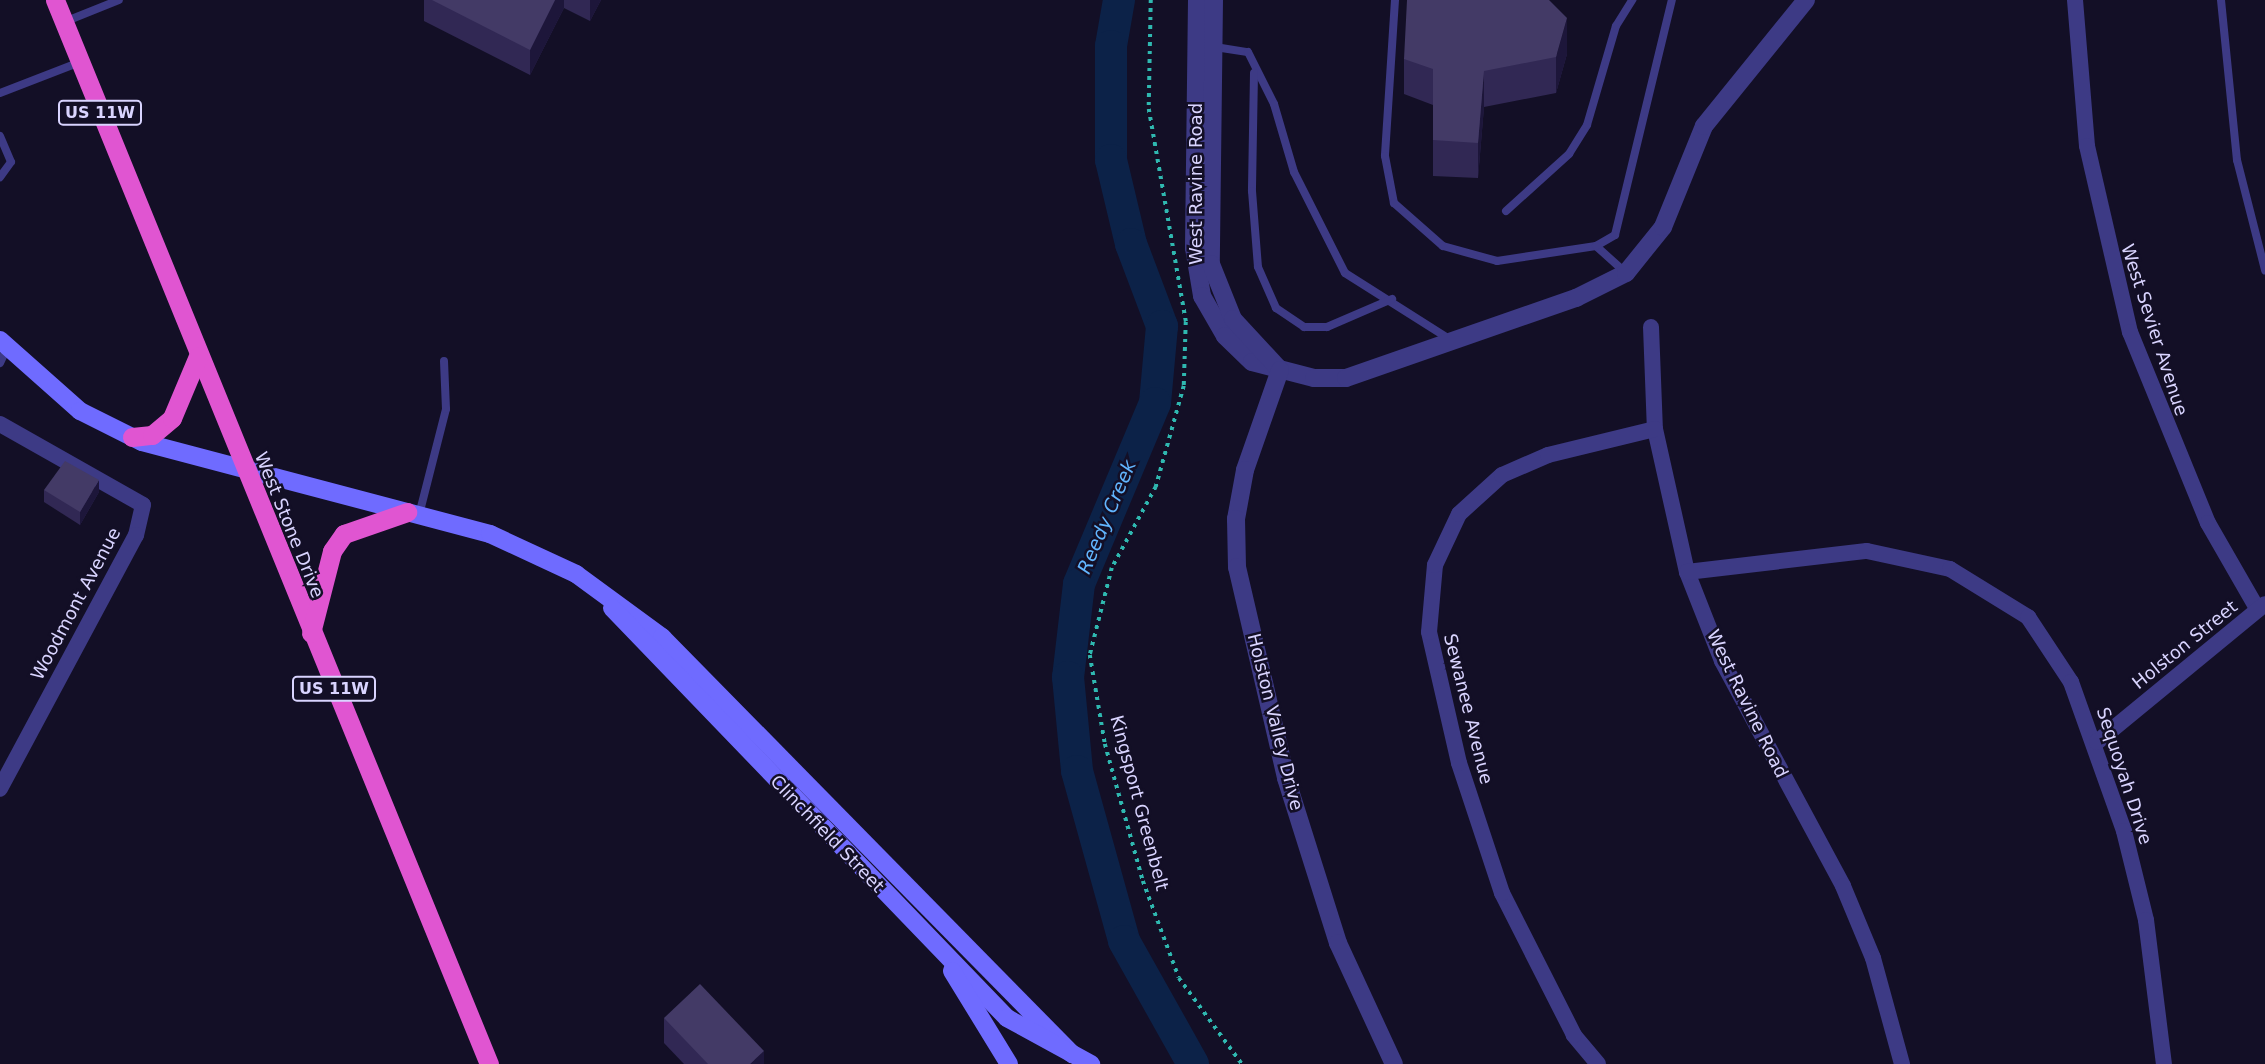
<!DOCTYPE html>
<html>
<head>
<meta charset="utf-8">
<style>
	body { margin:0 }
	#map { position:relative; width:2265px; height:1064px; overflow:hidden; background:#130f26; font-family:"DejaVu Sans",sans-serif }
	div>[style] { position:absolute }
	.river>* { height:32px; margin:-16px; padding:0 16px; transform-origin:16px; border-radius:16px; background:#0c2248 }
	.path>* { height:3.5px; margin-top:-1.75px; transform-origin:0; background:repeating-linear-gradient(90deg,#2fb8b0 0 3.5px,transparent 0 8.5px) }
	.service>* { height:8px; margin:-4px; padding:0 4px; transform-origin:4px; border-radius:4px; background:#3d3a85 }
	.minor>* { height:16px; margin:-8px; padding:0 8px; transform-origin:8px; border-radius:8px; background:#3d3a85 }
	.tertiary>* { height:18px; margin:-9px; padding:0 9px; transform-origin:9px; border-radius:9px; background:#3d3a85 }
	.secondary>* { height:18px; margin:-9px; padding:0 9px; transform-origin:9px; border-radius:9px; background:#6f6bff }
	.trunk>* { height:19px; margin:-9.5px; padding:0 9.5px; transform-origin:9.5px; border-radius:9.5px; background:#e055d1 }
	.wall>* { inset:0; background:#312854 }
	.shaded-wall>* { inset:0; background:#1d163a }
	.building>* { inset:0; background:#433a66 }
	span { translate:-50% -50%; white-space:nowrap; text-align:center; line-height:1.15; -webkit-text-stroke:5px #130f26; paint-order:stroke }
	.shield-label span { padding:2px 5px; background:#130f26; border:2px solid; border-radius:5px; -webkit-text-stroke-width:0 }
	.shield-label { font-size:16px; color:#d9d4ff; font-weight:700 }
	.street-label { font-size:18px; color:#d9d4ff }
	.water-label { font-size:19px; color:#62b6ff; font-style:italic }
</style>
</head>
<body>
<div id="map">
	<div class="river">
		<div style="left:1119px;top:0;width:47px;rotate:99.9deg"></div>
		<div style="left:1111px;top:46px;width:114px;rotate:90deg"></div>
		<div style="left:1111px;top:160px;width:86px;rotate:76.6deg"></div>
		<div style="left:1131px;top:244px;width:88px;rotate:69.3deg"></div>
		<div style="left:1162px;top:326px;width:77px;rotate:95.2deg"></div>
		<div style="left:1155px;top:403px;width:196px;rotate:112.8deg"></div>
		<div style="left:1079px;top:584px;width:94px;rotate:96.7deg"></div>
		<div style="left:1068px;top:677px;width:94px;rotate:84.5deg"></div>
		<div style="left:1077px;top:771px;width:176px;rotate:74.5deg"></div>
		<div style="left:1124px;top:941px;width:141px;rotate:60.7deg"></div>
	</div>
	<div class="path">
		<div style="left:1151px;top:0;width:109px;rotate:91.1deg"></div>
		<div style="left:1149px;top:109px;width:216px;rotate:80.1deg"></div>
		<div style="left:1186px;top:322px;width:64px;rotate:91.8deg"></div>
		<div style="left:1184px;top:386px;width:105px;rotate:105.5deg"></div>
		<div style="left:1156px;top:487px;width:92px;rotate:118.5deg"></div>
		<div style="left:1112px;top:568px;width:90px;rotate:104.2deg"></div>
		<div style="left:1090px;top:655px;width:90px;rotate:80.4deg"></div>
		<div style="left:1105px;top:744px;width:142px;rotate:74.5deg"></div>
		<div style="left:1143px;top:881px;width:103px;rotate:69.6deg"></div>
		<div style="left:1179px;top:978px;width:107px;rotate:53.8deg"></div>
	</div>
	<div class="service">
		<div style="left:1395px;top:0;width:156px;rotate:93.7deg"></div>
		<div style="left:1385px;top:156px;width:48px;rotate:79.2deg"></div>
		<div style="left:1394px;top:203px;width:65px;rotate:41.3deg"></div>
		<div style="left:1443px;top:246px;width:56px;rotate:15.5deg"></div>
		<div style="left:1497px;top:261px;width:100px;rotate:-8.6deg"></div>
		<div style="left:1596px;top:246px;width:40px;rotate:42deg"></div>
		<div style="left:2221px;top:0;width:161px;rotate:84.3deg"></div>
		<div style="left:2237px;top:160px;width:114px;rotate:75.7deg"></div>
		<div style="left:64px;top:22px;width:59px;rotate:-21.8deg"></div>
		<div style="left:1215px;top:47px;width:33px;rotate:9deg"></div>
		<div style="left:1248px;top:52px;width:58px;rotate:63.4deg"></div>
		<div style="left:1274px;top:104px;width:71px;rotate:73.6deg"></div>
		<div style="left:1294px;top:172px;width:113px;rotate:63.2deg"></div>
		<div style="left:1345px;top:273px;width:125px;rotate:32.3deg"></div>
		<div style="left:1254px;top:73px;width:118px;rotate:91deg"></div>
		<div style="left:1252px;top:191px;width:76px;rotate:85.5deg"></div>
		<div style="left:1258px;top:267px;width:45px;rotate:66.3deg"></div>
		<div style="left:1276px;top:308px;width:34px;rotate:34deg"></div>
		<div style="left:1304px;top:327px;width:23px"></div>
		<div style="left:1327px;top:327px;width:71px;rotate:-23.3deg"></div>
		<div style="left:0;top:93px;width:86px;rotate:-21.2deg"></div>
		<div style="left:0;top:136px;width:28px;rotate:67deg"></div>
		<div style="left:11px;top:162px;width:19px;rotate:126deg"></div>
		<div style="left:1506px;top:211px;width:85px;rotate:-42.1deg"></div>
		<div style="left:1569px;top:154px;width:34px;rotate:-58deg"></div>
		<div style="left:1587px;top:125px;width:103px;rotate:-73.7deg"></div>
		<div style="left:1616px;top:26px;width:31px;rotate:-58deg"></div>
		<div style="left:1596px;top:246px;width:22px;rotate:-30deg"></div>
		<div style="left:1615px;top:235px;width:242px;rotate:-76.4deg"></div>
		<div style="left:0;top:363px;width:17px;rotate:-65deg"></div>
		<div style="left:419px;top:515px;width:109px;rotate:-75.7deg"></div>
		<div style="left:446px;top:409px;width:48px;rotate:-92.4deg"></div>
	</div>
	<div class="minor">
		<div style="left:2075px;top:0;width:146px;rotate:85.3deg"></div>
		<div style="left:2087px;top:146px;width:191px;rotate:77deg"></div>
		<div style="left:2130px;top:332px;width:206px;rotate:67.8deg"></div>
		<div style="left:2208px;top:523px;width:100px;rotate:60.1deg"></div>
		<div style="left:1651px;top:327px;width:102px;rotate:87.8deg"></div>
		<div style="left:1655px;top:429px;width:147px;rotate:77.4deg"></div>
		<div style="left:1687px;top:572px;width:96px;rotate:68.5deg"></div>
		<div style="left:1722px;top:661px;width:255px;rotate:61.7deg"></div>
		<div style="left:1843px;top:886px;width:78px;rotate:67.4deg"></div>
		<div style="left:1873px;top:958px;width:110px;rotate:74.7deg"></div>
		<div style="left:0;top:424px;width:164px;rotate:29.5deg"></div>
		<div style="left:143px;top:505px;width:31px;rotate:103deg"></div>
		<div style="left:136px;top:535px;width:288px;rotate:118.2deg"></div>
		<div style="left:1687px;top:572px;width:181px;rotate:-6.7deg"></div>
		<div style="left:1867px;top:551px;width:85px;rotate:12.2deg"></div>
		<div style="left:1950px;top:569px;width:92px;rotate:31.6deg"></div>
		<div style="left:2028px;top:617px;width:78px;rotate:56.5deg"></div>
		<div style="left:2071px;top:682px;width:158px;rotate:70.4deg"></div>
		<div style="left:2124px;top:831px;width:92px;rotate:76.1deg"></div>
		<div style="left:2146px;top:920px;width:145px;rotate:82.9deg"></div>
		<div style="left:2097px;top:742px;width:217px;rotate:-39.4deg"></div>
		<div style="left:1598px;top:1064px;width:38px;rotate:-130deg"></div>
		<div style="left:1574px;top:1035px;width:159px;rotate:-116.9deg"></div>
		<div style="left:1502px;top:893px;width:137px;rotate:-108.3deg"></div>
		<div style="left:1459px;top:763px;width:134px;rotate:-102.9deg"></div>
		<div style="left:1429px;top:632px;width:67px;rotate:-84.9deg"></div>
		<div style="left:1435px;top:565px;width:56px;rotate:-64.8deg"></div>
		<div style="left:1459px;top:514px;width:58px;rotate:-42.2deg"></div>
		<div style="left:1502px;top:475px;width:50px;rotate:-23.5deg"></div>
		<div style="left:1548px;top:455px;width:110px;rotate:-13.7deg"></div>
	</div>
	<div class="tertiary">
		<div style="left:1197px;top:0;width:248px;rotate:90.7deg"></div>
		<div style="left:1194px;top:248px;width:49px;rotate:80.5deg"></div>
		<div style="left:1202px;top:296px;width:46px;rotate:60.1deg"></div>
		<div style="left:1225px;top:336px;width:37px;rotate:44deg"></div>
		<div style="left:1252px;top:362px;width:64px;rotate:14.5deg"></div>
		<div style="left:1314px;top:378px;width:32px"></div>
		<div style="left:1346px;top:378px;width:244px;rotate:-19.2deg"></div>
		<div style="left:1576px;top:298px;width:56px;rotate:-26.6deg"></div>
		<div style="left:1626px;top:273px;width:59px;rotate:-51.2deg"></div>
		<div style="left:1663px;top:227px;width:109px;rotate:-67.9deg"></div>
		<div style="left:1704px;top:126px;width:162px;rotate:-51deg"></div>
		<div style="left:1214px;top:0;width:264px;rotate:90.7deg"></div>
		<div style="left:1211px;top:264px;width:59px;rotate:68.2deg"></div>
		<div style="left:1233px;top:319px;width:69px;rotate:47.3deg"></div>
		<div style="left:1280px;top:370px;width:106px;rotate:109.3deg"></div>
		<div style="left:1245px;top:470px;width:50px;rotate:100.4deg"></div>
		<div style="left:1236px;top:519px;width:48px;rotate:88.8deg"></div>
		<div style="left:1237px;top:567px;width:217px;rotate:76.9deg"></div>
		<div style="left:1286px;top:778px;width:173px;rotate:72.5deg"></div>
		<div style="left:1338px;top:943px;width:133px;rotate:65.2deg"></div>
	</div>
	<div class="secondary">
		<div style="left:0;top:340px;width:107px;rotate:41.6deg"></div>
		<div style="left:80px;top:411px;width:69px;rotate:26.6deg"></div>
		<div style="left:142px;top:442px;width:360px;rotate:14.8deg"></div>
		<div style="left:490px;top:534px;width:95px;rotate:24.9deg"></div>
		<div style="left:576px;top:574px;width:107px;rotate:36.2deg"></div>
		<div style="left:662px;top:637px;width:585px;rotate:45.48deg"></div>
		<div style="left:612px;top:608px;width:569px;rotate:46.07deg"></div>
		<div style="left:1007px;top:1018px;width:96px;rotate:28.7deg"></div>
		<div style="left:952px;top:971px;width:109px;rotate:58.5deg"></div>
	</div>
	<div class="trunk">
		<div style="left:55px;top:0;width:1149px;rotate:67.81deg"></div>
		<div style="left:132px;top:437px;width:20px;rotate:-6deg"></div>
		<div style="left:152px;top:435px;width:26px;rotate:-40deg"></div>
		<div style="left:172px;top:418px;width:67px;rotate:-67.2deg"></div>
		<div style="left:311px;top:633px;width:85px;rotate:-75.6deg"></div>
		<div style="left:332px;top:551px;width:21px;rotate:-55deg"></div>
		<div style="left:344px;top:534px;width:67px;rotate:-19.2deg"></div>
	</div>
	<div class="wall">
		<div style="clip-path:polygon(424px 0,601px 0,590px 21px,564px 8px,530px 75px,424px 21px)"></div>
		<div style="clip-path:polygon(1567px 54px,1556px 93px,1484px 107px,1478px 178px,1433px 176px,1433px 105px,1404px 94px,1404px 59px)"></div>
		<div style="clip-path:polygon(44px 490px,99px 492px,80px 525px,44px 502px)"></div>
		<div style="clip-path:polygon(664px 1018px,764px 1064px,684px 1064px,664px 1043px)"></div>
	</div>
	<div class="shaded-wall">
		<div style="clip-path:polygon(555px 0,564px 0,564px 8px,530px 75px,530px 50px)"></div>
		<div style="clip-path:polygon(590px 0,601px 0,590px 21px)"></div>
		<div style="clip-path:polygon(1567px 18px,1567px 54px,1556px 93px,1556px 57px)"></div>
		<div style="clip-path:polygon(1484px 71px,1484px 107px,1478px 178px,1478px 143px)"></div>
		<div style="clip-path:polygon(99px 480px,99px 492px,80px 525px,80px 512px)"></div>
		<div style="clip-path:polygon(764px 1051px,764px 1064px,750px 1064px)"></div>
	</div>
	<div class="building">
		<div style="clip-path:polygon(432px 0,555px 0,530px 50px)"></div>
		<div style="clip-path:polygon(1407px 0,1549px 0,1567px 18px,1556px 57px,1484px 71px,1478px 143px,1433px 140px,1433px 69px,1404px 59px)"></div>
		<div style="clip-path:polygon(65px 461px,99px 480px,80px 512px,44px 490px)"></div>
		<div style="clip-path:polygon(700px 984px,764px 1051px,750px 1064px,708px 1064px,664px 1018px)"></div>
	</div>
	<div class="shield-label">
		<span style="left:100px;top:113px">US 11W</span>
		<span style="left:334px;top:689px">US 11W</span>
	</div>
	<div class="street-label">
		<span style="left:1196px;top:184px;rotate:-90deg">West Ravine Road</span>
		<span style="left:2154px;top:330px;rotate:72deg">West Sevier Avenue</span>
		<span style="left:289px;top:525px;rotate:68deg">West Stone Drive</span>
		<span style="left:76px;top:604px;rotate:-62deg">Woodmont Avenue</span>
		<span style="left:2185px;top:645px;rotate:-39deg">Holston Street</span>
		<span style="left:1747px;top:704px;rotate:64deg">West Ravine Road</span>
		<span style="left:1468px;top:709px;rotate:76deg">Sewanee Avenue</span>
		<span style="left:1275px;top:722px;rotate:76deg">Holston Valley Drive</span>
		<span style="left:2124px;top:776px;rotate:72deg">Sequoyah Drive</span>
		<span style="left:1139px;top:803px;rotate:75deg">Kingsport Greenbelt</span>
		<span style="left:827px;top:834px;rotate:46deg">Clinchfield Street</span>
	</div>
	<div class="water-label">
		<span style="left:1107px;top:517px;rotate:-67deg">Reedy Creek</span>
	</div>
</div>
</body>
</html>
